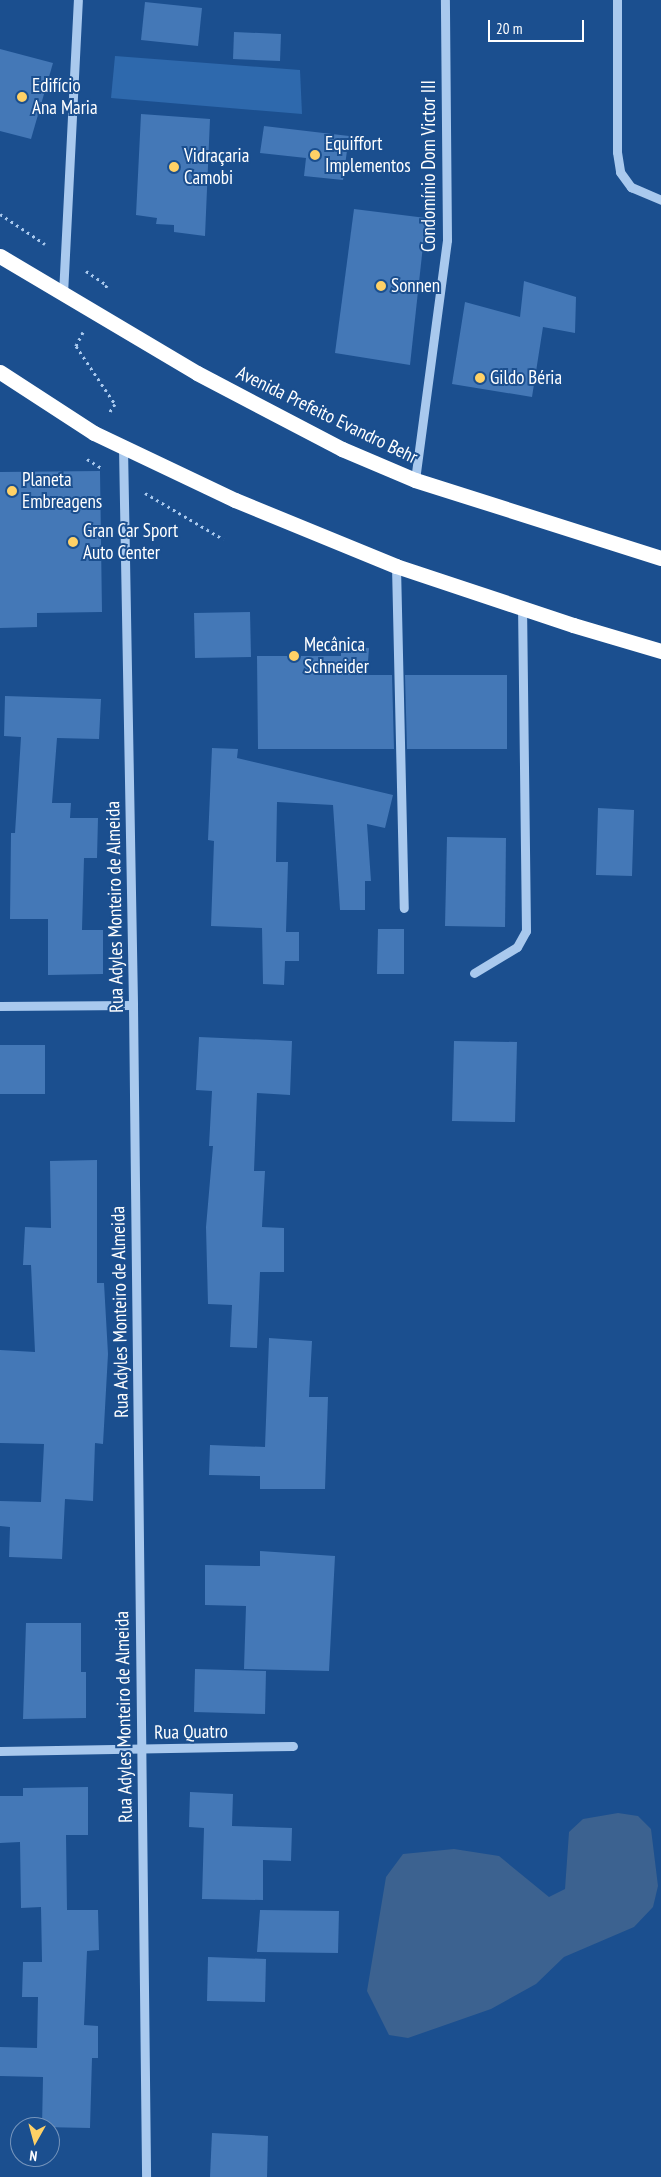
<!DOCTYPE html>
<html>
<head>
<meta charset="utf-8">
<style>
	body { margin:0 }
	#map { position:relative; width:661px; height:2177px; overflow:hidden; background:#1b4f8f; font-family:"PT Sans Narrow",sans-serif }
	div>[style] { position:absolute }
	.green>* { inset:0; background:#2e69ad }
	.water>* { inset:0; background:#3c6290 }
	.building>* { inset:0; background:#4478b7 }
	.path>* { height:3px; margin-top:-1.5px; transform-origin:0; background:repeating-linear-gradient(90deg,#a9c9ee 0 2.5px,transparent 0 6.5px) }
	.minor>* { height:9px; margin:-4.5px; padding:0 4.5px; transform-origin:4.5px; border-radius:4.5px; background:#a9c9ee }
	.highway>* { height:15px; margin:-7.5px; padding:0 7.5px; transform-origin:7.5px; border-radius:7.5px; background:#fff }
	.dots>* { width:14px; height:14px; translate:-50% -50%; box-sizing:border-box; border:2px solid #1b4f8f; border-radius:50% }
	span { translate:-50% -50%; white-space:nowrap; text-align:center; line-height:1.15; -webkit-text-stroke:4px #1b4f8f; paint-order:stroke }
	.poi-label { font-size:19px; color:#fff }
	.left { translate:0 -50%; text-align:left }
	.street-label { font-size:19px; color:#fff }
	.north { position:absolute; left:10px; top:2117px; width:50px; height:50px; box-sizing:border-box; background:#1b4f8f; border:1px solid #7695bc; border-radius:50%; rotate:187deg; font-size:14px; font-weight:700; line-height:20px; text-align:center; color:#fff }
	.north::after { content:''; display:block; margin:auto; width:18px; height:22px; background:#ffd166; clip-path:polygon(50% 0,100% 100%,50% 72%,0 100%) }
	.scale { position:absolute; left:488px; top:20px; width:96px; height:22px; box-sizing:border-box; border:2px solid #fff; border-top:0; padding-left:6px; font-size:15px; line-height:18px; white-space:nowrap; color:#fff; -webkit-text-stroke:4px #1b4f8f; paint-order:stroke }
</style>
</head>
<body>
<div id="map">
	<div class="green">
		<div style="clip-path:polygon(115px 56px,300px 70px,302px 114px,111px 98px)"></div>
	</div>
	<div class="water">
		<div style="clip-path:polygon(618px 1813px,638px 1816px,651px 1829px,658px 1886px,653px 1907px,634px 1927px,564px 1957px,536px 1984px,491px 2009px,408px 2038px,389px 2035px,367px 1991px,386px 1877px,403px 1854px,454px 1849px,499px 1856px,549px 1897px,565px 1889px,569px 1832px,583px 1819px)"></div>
	</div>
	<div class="building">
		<div style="clip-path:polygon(145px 2px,202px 8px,198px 46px,141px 40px)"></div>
		<div style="clip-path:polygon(234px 32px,281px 34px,280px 61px,233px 59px)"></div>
		<div style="clip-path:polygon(0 49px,53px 63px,31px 139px,0 131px)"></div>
		<div style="clip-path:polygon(141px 114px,210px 119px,205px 236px,174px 232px,174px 225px,156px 224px,157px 218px,136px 215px)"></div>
		<div style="clip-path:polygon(264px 126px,349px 136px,343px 180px,304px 176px,306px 158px,260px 153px)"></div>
		<div style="clip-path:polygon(354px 209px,426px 218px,410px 365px,335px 353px)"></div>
		<div style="clip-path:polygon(524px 281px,576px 297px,575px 333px,543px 327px,532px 397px,452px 384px,465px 302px,520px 317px)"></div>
		<div style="clip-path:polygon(100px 471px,102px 612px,37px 613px,37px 627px,0 628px,0 472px)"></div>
		<div style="clip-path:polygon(250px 612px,251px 657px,195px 658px,194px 613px)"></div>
		<div style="clip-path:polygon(341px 646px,369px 648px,367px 675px,392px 675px,394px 749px,258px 749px,257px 656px,341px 656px)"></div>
		<div style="clip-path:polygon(405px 675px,507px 675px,507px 749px,407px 749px)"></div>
		<div style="clip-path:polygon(5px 696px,101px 699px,99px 739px,57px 738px,52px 803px,71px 803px,70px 818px,98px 818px,97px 858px,84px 858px,82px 930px,103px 930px,103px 974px,48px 975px,48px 919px,10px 919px,11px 833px,15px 833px,21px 737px,4px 736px)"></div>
		<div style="clip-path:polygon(212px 748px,238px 749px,237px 758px,393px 795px,385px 828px,367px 824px,371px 881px,365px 881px,365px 910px,340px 910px,333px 805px,277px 802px,276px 862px,288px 862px,286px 932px,299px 932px,299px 961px,285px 961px,284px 985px,263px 984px,262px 928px,211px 926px,214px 841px,208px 840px)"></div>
		<div style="clip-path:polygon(598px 808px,634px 810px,632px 876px,596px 875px)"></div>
		<div style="clip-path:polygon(447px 837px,506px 838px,505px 927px,445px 926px)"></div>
		<div style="clip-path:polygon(378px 929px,404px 929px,404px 974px,377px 974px)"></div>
		<div style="clip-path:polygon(199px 1037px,292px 1041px,290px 1095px,257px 1093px,254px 1171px,265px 1171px,262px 1227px,284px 1228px,284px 1272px,260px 1272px,257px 1348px,230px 1347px,232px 1305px,208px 1304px,206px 1227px,213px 1146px,209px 1146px,212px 1091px,196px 1090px)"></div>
		<div style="clip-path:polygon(454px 1041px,517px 1042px,515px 1122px,452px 1121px)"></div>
		<div style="clip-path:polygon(0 1045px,45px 1045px,45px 1094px,0 1094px)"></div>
		<div style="clip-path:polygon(97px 1160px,97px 1283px,104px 1283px,108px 1354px,103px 1444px,95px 1443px,93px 1501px,65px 1499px,62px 1559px,9px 1557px,10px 1527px,0 1526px,0 1501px,41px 1502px,44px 1444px,0 1443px,0 1350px,35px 1352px,31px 1265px,23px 1265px,25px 1227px,51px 1228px,50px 1161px)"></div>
		<div style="clip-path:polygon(269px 1338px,312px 1341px,309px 1397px,328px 1397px,325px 1489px,260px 1489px,260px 1476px,209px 1475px,210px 1445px,265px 1447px)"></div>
		<div style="clip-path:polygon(260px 1551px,335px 1556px,329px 1671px,244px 1669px,246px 1606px,205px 1605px,205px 1565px,260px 1566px)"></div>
		<div style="clip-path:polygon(26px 1623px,81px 1623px,81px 1672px,86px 1672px,86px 1718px,23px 1719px)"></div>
		<div style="clip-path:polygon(195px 1669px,266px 1671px,265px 1714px,194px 1712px)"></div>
		<div style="clip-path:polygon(88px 1787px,88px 1835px,66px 1835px,67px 1910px,98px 1910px,99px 1950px,87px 1951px,84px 2025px,98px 2026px,98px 2058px,92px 2058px,90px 2128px,42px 2127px,43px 2077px,0 2076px,0 2047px,37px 2048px,38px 1997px,22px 1997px,23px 1962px,42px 1962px,41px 1907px,21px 1908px,20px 1842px,0 1843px,0 1796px,23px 1796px,23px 1788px)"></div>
		<div style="clip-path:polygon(190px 1792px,233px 1794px,232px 1826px,292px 1828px,291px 1861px,263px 1860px,263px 1900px,202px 1899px,204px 1828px,189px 1827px)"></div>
		<div style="clip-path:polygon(260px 1910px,339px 1911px,338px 1953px,257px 1952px)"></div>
		<div style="clip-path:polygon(208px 1957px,266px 1959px,265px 2002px,207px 2001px)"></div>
		<div style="clip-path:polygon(212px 2133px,268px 2136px,267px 2177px,210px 2177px)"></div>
	</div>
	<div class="path">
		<div style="left:0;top:214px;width:54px;rotate:33.7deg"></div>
		<div style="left:86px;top:271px;width:25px;rotate:34deg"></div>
		<div style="left:107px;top:285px;width:6px;rotate:121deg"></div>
		<div style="left:83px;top:332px;width:16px;rotate:117deg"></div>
		<div style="left:76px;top:346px;width:70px;rotate:56.1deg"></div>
		<div style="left:115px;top:404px;width:11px;rotate:124deg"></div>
		<div style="left:87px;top:459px;width:19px;rotate:32deg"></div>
		<div style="left:145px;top:493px;width:91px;rotate:30.5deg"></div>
	</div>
	<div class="minor">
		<div style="left:617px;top:0;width:152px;rotate:90deg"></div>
		<div style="left:617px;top:152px;width:20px;rotate:81deg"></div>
		<div style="left:620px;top:172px;width:19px;rotate:54deg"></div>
		<div style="left:631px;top:187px;width:33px;rotate:23deg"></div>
		<div style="left:63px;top:294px;width:294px;rotate:-87.1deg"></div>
		<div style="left:123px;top:447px;width:558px;rotate:88.97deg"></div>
		<div style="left:133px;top:1005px;width:1172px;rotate:89.36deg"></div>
		<div style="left:415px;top:480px;width:242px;rotate:-82.4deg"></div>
		<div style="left:447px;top:240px;width:240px;rotate:-90.5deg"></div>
		<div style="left:396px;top:566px;width:342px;rotate:88.7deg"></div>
		<div style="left:474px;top:973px;width:50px;rotate:-31.2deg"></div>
		<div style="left:517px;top:947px;width:18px;rotate:-61deg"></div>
		<div style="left:526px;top:931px;width:322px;rotate:-90.7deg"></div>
		<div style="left:0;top:1006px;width:133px;rotate:-0.4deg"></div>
		<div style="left:0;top:1751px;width:293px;rotate:-1deg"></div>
	</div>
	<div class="highway">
		<div style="left:0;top:256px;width:229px;rotate:30.7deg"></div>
		<div style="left:197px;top:373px;width:164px;rotate:27.7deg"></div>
		<div style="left:342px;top:449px;width:79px;rotate:23deg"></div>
		<div style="left:415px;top:480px;width:258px;rotate:17.6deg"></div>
		<div style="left:0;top:372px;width:112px;rotate:33deg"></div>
		<div style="left:94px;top:433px;width:156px;rotate:25.4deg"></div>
		<div style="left:235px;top:500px;width:174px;rotate:22.3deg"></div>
		<div style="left:396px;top:566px;width:187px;rotate:18.4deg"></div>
		<div style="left:573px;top:625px;width:92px;rotate:16.5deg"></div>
	</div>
	<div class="dots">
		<div style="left:22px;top:97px;background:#ffd166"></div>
		<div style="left:315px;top:155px;background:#ffd166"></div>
		<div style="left:174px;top:167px;background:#ffd166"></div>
		<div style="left:381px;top:286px;background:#ffd166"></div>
		<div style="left:480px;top:378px;background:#ffd166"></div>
		<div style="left:12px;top:491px;background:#ffd166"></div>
		<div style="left:73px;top:542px;background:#ffd166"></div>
		<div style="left:294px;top:656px;background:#ffd166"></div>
	</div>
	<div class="poi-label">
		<span class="left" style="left:32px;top:97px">Edifício<br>Ana Maria</span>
		<span class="left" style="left:325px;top:155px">Equiffort<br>Implementos</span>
		<span class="left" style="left:184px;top:167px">Vidraçaria<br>Camobi</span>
		<span class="left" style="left:391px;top:286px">Sonnen</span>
		<span class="left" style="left:490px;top:378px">Gildo Béria</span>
		<span class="left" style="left:22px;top:491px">Planeta<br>Embreagens</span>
		<span class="left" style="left:83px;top:542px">Gran Car Sport<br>Auto Center</span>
		<span class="left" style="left:304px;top:656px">Mecânica<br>Schneider</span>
	</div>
	<div class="street-label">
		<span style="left:429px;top:166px;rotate:-90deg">Condomínio Dom Victor III</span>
		<span style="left:327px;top:415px;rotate:26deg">Avenida Prefeito Evandro Behr</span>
		<span style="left:115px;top:907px;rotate:-91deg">Rua Adyles Monteiro de Almeida</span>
		<span style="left:120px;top:1312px;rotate:-91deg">Rua Adyles Monteiro de Almeida</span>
		<span style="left:124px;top:1717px;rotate:-91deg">Rua Adyles Monteiro de Almeida</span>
		<span style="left:191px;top:1732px;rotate:-1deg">Rua Quatro</span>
	</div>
	<div class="north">N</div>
	<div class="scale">20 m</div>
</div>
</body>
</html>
